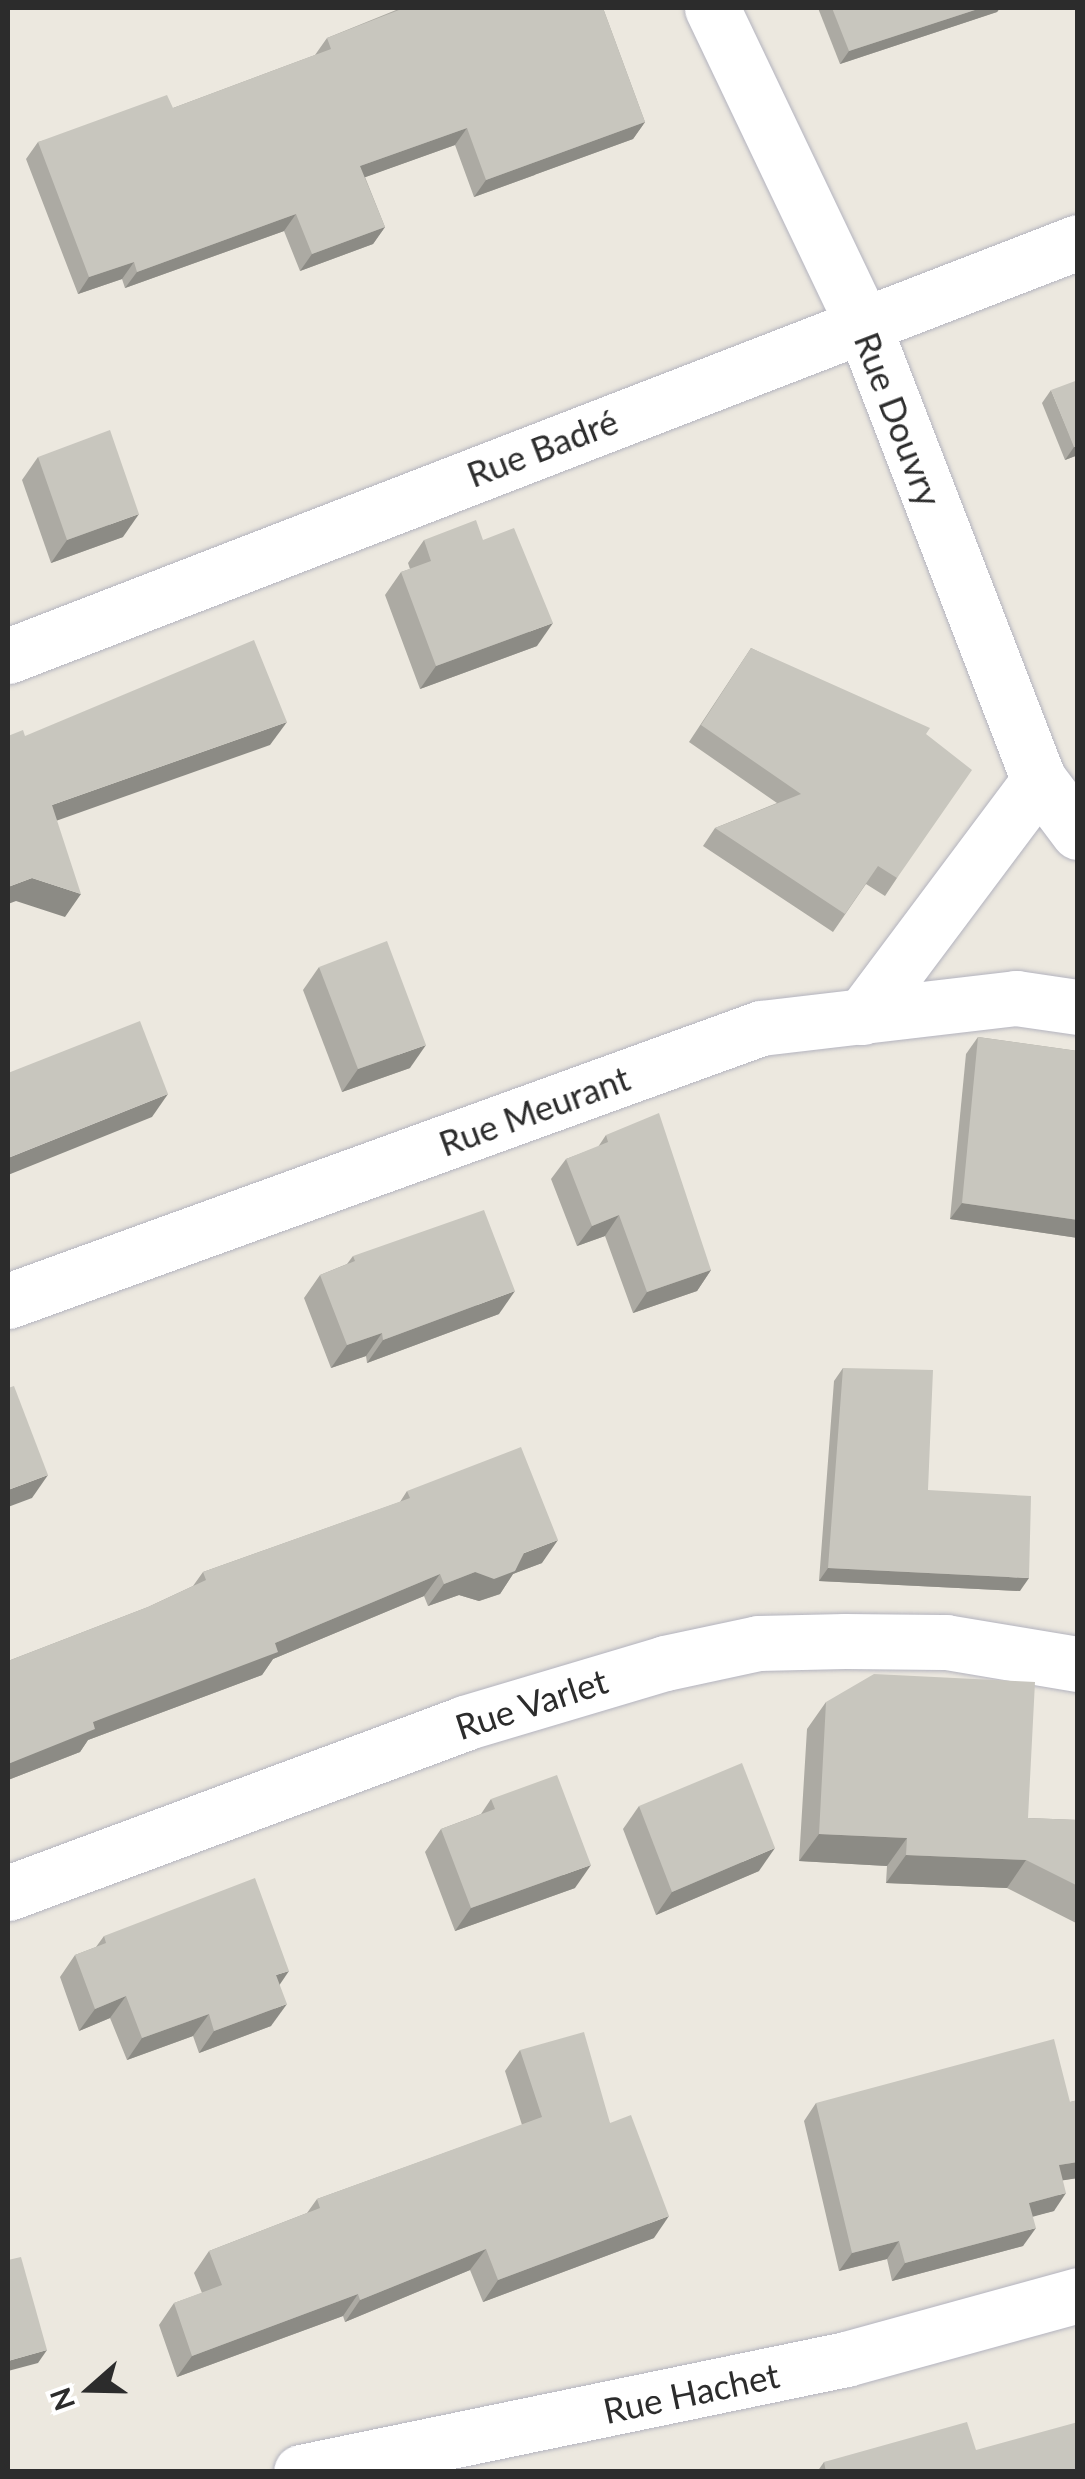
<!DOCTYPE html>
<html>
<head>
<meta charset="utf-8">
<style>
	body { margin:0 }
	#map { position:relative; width:1085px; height:2479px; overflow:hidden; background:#ece8df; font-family:Lato,sans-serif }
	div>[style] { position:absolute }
	.roads { filter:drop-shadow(0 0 2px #b3b3be) drop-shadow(0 0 2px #b3b3be) }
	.minor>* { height:55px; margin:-27.5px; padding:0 27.5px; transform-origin:27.5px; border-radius:27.5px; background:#fff }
	.wall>* { inset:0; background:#acaaa3 }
	.shaded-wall>* { inset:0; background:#8c8b85 }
	.building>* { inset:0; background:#c8c6be }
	span { translate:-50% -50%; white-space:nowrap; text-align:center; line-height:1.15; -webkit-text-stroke:8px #fff; paint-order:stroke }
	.street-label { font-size:35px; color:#2c2c2c }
	.frame { position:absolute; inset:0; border:10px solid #2c2c2c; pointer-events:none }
	.north { position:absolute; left:40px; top:2339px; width:100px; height:100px; -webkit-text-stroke:8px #fff; paint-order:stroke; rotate:250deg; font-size:28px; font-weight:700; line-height:40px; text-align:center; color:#2c2c2c }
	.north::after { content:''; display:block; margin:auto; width:35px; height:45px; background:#2c2c2c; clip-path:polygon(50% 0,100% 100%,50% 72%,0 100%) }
</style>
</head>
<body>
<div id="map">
	<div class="roads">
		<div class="minor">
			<div style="left:712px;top:8px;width:348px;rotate:64.5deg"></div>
			<div style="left:862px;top:322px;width:491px;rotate:68.9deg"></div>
			<div style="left:1039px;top:780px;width:65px;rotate:53.1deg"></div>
			<div style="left:8px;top:656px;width:1147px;rotate:-21.15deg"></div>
			<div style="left:862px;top:1017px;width:296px;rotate:-53.2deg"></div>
			<div style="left:8px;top:1301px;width:801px;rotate:-19.93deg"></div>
			<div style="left:761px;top:1028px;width:257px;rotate:-6.7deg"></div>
			<div style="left:1016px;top:998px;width:63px;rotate:8.3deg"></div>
			<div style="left:8px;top:1893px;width:487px;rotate:-20.4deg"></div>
			<div style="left:464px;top:1723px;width:210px;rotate:-16.6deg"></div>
			<div style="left:665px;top:1663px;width:95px;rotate:-12.1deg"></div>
			<div style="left:758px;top:1643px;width:87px;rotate:-1.3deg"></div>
			<div style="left:845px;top:1641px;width:101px;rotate:0.6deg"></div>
			<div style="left:946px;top:1642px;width:134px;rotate:9.5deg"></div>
			<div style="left:301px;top:2472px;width:557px;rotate:-11.71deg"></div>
			<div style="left:846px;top:2359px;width:241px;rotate:-15.4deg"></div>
		</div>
	</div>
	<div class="wall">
		<div style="clip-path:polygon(401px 8px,603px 8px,645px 122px,633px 139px,474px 197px,455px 145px,365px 177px,385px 227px,373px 244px,300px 271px,284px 231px,125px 288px,122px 279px,78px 294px,26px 159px,38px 142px,173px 108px,315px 55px,327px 38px)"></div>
		<div style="clip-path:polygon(818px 8px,1000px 8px,997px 12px,840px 64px)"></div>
		<div style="clip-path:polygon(1051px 390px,1078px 455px,1065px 460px,1042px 403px)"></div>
		<div style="clip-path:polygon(38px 457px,123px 537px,51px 563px,22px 480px)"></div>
		<div style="clip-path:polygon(424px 540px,483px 540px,537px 646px,420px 689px,385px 595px,401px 572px,410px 569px,408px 563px)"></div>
		<div style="clip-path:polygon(751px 648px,926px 734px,897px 878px,885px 896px,866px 884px,833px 932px,703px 846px,715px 828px,777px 803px,689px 742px)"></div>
		<div style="clip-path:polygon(319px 967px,410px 1068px,342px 1092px,303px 990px)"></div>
		<div style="clip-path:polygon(978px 1037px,1078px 1051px,1078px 1238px,950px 1219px,966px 1054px)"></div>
		<div style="clip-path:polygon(606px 1135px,711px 1270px,697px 1291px,633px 1313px,605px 1236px,577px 1246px,551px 1179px,566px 1159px,598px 1147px)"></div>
		<div style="clip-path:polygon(353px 1256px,499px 1314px,367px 1363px,366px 1356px,331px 1368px,304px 1298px,320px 1275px,347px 1264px)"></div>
		<div style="clip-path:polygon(843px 1368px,928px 1490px,1020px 1591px,819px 1581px,834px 1381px)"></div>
		<div style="clip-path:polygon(407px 1491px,542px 1563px,513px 1574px,500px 1594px,479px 1601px,459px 1595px,428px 1606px,424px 1596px,273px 1659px,262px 1675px,88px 1740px,80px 1752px,8px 1780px,8px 1661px,148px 1607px,193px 1586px,203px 1572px,400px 1502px)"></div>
		<div style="clip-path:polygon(826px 1702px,1028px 1818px,1078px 1820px,1078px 1924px,1007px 1888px,886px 1883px,887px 1866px,799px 1861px,807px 1729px)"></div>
		<div style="clip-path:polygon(491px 1799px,575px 1888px,455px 1931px,425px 1852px,441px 1829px,481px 1814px)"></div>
		<div style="clip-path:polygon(639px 1806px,759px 1871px,656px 1915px,623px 1829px)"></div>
		<div style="clip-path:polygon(104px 1936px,280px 1985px,271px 2026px,199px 2053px,193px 2036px,127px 2060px,110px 2018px,79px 2031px,60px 1977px,75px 1955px,96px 1947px)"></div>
		<div style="clip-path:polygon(520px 2050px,610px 2123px,654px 2238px,483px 2302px,470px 2270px,345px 2322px,343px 2316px,177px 2377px,159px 2325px,174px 2303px,202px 2293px,194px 2273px,209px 2251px,307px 2213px,317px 2199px,522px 2125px,505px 2071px)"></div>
		<div style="clip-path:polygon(1078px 2100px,1078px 2178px,1063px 2180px,1054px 2211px,1033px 2216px,1023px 2246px,892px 2281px,887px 2259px,839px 2271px,804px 2121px,816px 2103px,1070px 2102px)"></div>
		<div style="clip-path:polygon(976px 2450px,1078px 2472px,817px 2472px,824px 2462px)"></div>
	</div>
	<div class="shaded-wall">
		<div style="clip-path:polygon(981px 8px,1000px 8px,997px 12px,840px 64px,849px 51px)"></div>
		<div style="clip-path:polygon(645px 122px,633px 139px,474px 197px,486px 180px)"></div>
		<div style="clip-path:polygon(467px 128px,455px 145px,349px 183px,360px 166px)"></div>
		<div style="clip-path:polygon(296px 214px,284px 231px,125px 288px,137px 272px)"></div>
		<div style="clip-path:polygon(385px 227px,373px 244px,300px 271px,312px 254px)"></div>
		<div style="clip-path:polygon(134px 262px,122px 279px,78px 294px,89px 277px)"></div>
		<div style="clip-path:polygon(1078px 446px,1078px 455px,1065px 460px,1074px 447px)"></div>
		<div style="clip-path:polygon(139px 514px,123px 537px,51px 563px,67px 540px)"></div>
		<div style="clip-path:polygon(553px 623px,537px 646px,420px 689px,436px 666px)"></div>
		<div style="clip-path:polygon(287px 722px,270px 745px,36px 828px,52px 805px)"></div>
		<div style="clip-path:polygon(32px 878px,81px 894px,65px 917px,16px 901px,8px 904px,8px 887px)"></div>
		<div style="clip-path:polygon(426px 1045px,410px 1068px,342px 1092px,358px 1069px)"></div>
		<div style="clip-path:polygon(168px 1094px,152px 1117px,8px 1175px,8px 1158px)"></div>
		<div style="clip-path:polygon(962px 1203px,1078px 1220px,1078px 1238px,950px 1219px)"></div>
		<div style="clip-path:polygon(619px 1215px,605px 1236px,577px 1246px,592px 1226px)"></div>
		<div style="clip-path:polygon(711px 1270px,697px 1291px,633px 1313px,647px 1292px)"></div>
		<div style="clip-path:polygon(515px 1291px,499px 1314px,367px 1363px,383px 1340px)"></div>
		<div style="clip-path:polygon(382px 1333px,366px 1356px,331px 1368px,347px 1345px)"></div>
		<div style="clip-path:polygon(48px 1475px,32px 1498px,8px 1507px,8px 1490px)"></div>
		<div style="clip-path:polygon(558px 1540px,542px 1563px,513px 1574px,500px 1594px,479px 1601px,459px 1595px,428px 1606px,444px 1584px)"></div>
		<div style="clip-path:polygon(828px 1568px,1029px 1578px,1020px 1591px,819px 1581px)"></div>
		<div style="clip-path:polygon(440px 1574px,424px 1596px,273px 1659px,262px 1675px,88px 1740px,80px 1752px,8px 1780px,8px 1764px,93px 1722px,275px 1643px)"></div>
		<div style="clip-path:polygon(819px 1834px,907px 1838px,887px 1866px,799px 1861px)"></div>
		<div style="clip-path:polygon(775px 1848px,759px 1871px,656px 1915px,672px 1892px)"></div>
		<div style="clip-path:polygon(906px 1855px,1026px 1860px,1007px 1888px,886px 1883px)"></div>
		<div style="clip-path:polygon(591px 1865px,575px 1888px,455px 1931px,471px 1908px)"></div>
		<div style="clip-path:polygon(289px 1971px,274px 1993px,276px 1975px)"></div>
		<div style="clip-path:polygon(126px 1996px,110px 2018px,79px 2031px,95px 2009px)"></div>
		<div style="clip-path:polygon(287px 2004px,271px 2026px,199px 2053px,214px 2031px)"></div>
		<div style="clip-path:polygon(209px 2014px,193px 2036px,127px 2060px,142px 2038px)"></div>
		<div style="clip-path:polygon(1078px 2162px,1078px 2178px,1046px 2183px,1059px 2165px)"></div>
		<div style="clip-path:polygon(1066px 2193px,1054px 2211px,1017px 2221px,1029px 2203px)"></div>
		<div style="clip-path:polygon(669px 2216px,654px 2238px,483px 2302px,498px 2280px)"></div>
		<div style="clip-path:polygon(1036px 2228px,1023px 2246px,892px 2281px,905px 2263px)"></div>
		<div style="clip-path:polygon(899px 2241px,887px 2259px,839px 2271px,852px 2253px)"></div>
		<div style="clip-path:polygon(486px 2249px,470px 2270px,345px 2322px,360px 2300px)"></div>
		<div style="clip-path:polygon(358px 2294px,343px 2316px,177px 2377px,192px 2356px)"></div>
		<div style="clip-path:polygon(47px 2350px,38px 2363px,8px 2371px,8px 2361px)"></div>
	</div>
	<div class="building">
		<div style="clip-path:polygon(404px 8px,603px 8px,645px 122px,486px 180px,467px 128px,360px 166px,385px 227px,312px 254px,296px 214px,137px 272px,134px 262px,89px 277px,38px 142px,167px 95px,173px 108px,331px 49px,327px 38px)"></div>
		<div style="clip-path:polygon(832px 8px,981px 8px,849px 51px)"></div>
		<div style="clip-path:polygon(1078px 380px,1078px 446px,1074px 447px,1051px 390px)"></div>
		<div style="clip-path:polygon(110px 430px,139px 514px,67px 540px,38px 457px)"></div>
		<div style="clip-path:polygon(476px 520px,483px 540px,514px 528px,553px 623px,436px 666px,401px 572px,431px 561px,424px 540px)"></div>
		<div style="clip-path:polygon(254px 640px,287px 722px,52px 805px,81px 894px,32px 878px,8px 887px,8px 736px,23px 730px,25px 736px)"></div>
		<div style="clip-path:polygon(751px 648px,930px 728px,926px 734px,972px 770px,897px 878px,878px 866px,845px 914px,715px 828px,801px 794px,701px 725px)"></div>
		<div style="clip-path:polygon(387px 941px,426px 1045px,358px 1069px,319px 967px)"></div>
		<div style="clip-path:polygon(140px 1021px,168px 1094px,8px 1158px,8px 1073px)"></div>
		<div style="clip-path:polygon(978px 1037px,1078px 1051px,1078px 1220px,962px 1203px)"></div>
		<div style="clip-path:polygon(659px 1113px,711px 1270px,647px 1292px,619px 1215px,592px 1226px,566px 1159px,608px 1142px,606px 1135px)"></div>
		<div style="clip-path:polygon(484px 1210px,515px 1291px,383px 1340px,382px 1333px,347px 1345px,320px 1275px,355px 1261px,353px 1256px)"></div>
		<div style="clip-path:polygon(843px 1368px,933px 1370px,928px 1490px,1031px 1496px,1029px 1578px,828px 1568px)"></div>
		<div style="clip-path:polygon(14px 1386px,48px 1475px,8px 1490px,8px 1388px)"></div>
		<div style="clip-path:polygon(521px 1447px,558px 1540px,524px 1553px,515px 1571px,494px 1579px,475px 1572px,444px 1584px,440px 1574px,275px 1643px,278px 1652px,93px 1722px,95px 1729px,8px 1764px,8px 1661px,148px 1607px,206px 1580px,203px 1572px,410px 1498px,407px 1491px)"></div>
		<div style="clip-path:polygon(874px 1674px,1035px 1682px,1028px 1818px,1078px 1820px,1078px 1886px,1026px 1860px,906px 1855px,907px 1838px,819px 1834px,826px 1702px)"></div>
		<div style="clip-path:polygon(742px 1763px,775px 1848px,672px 1892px,639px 1806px)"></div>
		<div style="clip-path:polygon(557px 1775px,591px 1865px,471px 1908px,441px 1829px,495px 1809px,491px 1799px)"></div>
		<div style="clip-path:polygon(255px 1878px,289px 1971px,276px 1975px,287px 2004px,214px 2031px,209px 2014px,142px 2038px,126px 1996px,95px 2009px,75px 1955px,106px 1943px,104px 1936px)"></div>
		<div style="clip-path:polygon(584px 2032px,610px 2123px,631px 2115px,669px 2216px,498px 2280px,486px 2249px,360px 2300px,358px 2294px,192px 2356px,174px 2303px,222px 2285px,209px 2251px,320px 2208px,317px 2199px,542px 2117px,520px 2050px)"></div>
		<div style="clip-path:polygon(1054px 2039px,1070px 2102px,1078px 2100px,1078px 2162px,1059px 2165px,1066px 2193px,1029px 2203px,1036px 2228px,905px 2263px,899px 2241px,852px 2253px,816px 2103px)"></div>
		<div style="clip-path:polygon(21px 2257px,47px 2350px,8px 2361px,8px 2260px)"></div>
		<div style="clip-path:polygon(967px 2422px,976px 2450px,1078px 2422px,1078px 2472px,826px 2472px,824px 2462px)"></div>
	</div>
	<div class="street-label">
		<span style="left:899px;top:419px;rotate:69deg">Rue Douvry</span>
		<span style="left:542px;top:447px;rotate:-21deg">Rue Badré</span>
		<span style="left:534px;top:1110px;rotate:-20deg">Rue Meurant</span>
		<span style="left:531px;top:1703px;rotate:-18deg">Rue Varlet</span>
		<span style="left:691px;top:2392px;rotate:-12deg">Rue Hachet</span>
	</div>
	<div class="frame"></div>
	<div class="north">N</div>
</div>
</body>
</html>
